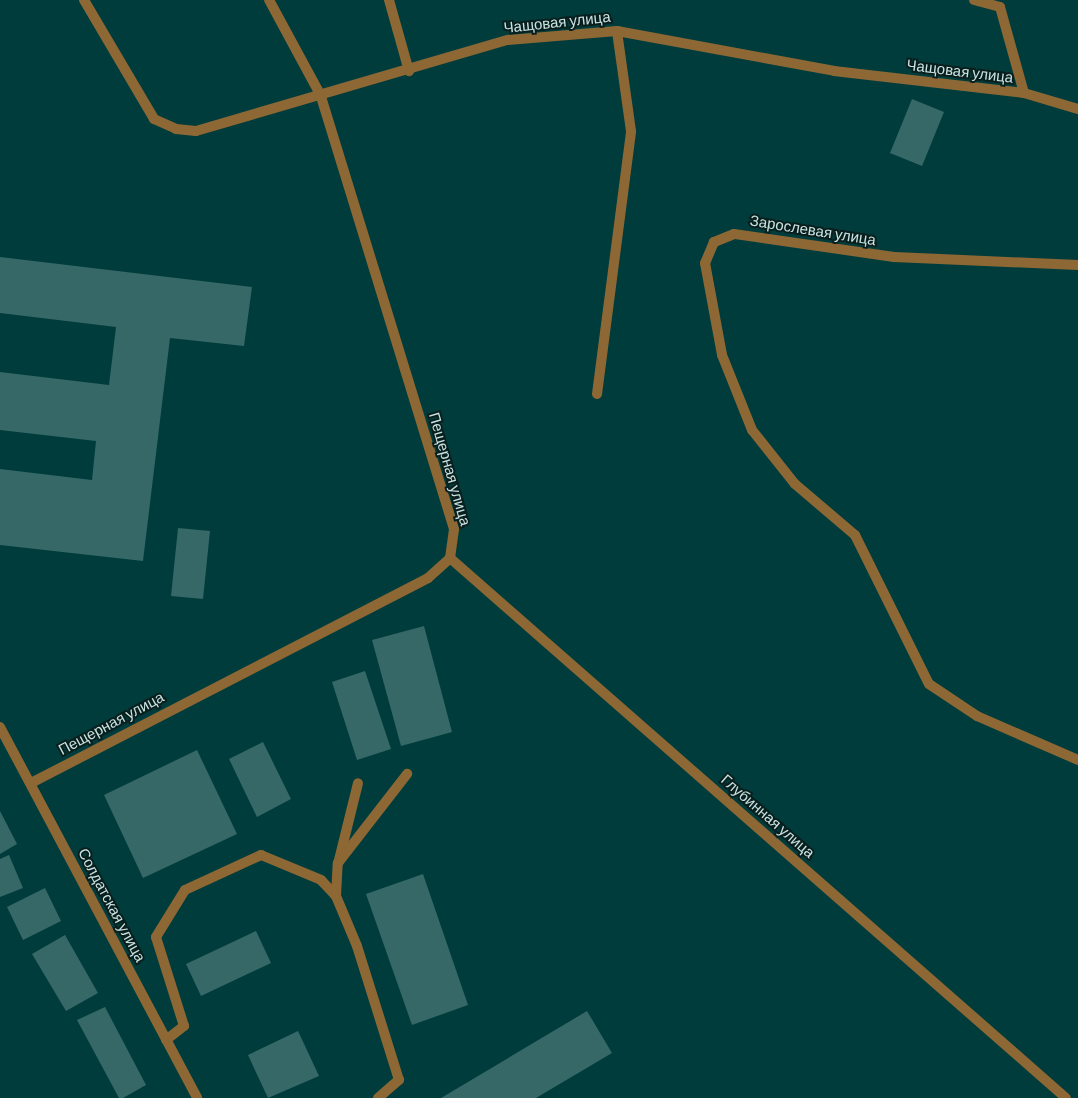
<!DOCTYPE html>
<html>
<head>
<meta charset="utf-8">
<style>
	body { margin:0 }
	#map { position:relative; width:1078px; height:1098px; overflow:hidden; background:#003c3b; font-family:Barlow,sans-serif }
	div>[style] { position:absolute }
	.building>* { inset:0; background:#356867 }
	.service>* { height:10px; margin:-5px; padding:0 5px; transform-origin:5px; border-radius:5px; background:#8d6835 }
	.minor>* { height:10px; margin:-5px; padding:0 5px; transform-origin:5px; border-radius:5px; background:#8d6835 }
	span { translate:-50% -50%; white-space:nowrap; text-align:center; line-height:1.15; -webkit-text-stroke:4px #091f1e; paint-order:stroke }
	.street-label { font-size:15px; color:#c9e3e2 }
</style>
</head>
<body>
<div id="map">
	<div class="building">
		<div style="clip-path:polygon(912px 99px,944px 112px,922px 166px,890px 153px)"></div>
		<div style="clip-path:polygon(0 257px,252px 287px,244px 346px,170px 338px,143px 561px,0 545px,0 469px,92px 480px,96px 441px,0 430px,0 372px,109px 385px,116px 327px,0 313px)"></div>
		<div style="clip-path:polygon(178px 528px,210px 531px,203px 599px,171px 596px)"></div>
		<div style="clip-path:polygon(424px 626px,452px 732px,401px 746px,372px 640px)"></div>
		<div style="clip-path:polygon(365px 671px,391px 749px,357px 760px,332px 682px)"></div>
		<div style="clip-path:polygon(263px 742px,291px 799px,257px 817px,229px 759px)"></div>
		<div style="clip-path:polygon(197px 750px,237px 834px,143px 878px,104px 795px)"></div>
		<div style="clip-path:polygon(0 811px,17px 844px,0 854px)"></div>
		<div style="clip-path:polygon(9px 855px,23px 888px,0 897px,0 859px)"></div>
		<div style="clip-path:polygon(423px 874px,468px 1005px,412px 1025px,366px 894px)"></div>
		<div style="clip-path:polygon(45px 888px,61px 921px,23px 940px,7px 907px)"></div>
		<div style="clip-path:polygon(256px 931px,271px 963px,201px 996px,186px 964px)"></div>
		<div style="clip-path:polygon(65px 935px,98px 993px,66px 1011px,32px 954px)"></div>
		<div style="clip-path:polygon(105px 1007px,146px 1085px,123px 1098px,119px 1098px,77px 1020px)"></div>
		<div style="clip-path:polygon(587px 1011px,612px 1053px,536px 1098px,441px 1098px)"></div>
		<div style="clip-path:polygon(298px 1031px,319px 1076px,268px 1098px,248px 1055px)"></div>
	</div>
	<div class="service">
		<div style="left:389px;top:0;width:74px;rotate:74.3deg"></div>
		<div style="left:597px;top:394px;width:265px;rotate:-82.6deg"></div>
		<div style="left:631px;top:131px;width:101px;rotate:-98deg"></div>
		<div style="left:339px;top:860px;width:79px;rotate:-76.1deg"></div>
		<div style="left:166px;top:1040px;width:23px;rotate:-38deg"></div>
		<div style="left:184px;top:1026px;width:93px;rotate:-107.5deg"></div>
		<div style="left:156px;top:937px;width:55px;rotate:-58.3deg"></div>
		<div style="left:185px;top:890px;width:84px;rotate:-24.7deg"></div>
		<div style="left:261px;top:855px;width:65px;rotate:22.6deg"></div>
		<div style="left:321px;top:880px;width:22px;rotate:47deg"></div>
		<div style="left:378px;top:1098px;width:28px;rotate:-41deg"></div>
		<div style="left:399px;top:1080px;width:140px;rotate:-107.4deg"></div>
		<div style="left:357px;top:946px;width:54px;rotate:-112.8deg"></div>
		<div style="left:336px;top:896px;width:33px;rotate:-87deg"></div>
		<div style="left:338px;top:863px;width:113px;rotate:-52.2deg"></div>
	</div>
	<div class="minor">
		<div style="left:84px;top:0;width:138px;rotate:59.5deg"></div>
		<div style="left:154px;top:119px;width:24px;rotate:24deg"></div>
		<div style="left:176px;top:129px;width:20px;rotate:6deg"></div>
		<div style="left:196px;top:131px;width:325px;rotate:-16.3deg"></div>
		<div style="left:508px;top:40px;width:109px;rotate:-4.7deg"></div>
		<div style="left:617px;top:31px;width:221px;rotate:10.4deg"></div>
		<div style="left:834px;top:71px;width:191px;rotate:6.6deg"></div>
		<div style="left:1024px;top:93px;width:56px;rotate:16.5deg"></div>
		<div style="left:974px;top:0;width:27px;rotate:15deg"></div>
		<div style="left:1000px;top:7px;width:89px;rotate:74.4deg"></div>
		<div style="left:1078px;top:265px;width:184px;rotate:-177.5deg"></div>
		<div style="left:894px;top:257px;width:162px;rotate:-171.8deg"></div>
		<div style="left:734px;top:234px;width:22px;rotate:158deg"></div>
		<div style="left:714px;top:242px;width:23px;rotate:113deg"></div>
		<div style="left:705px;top:263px;width:94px;rotate:79.5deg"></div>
		<div style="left:722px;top:355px;width:81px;rotate:68.2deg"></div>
		<div style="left:752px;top:430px;width:69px;rotate:51.5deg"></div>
		<div style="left:795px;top:484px;width:79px;rotate:40.4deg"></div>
		<div style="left:855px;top:535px;width:166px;rotate:63.6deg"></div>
		<div style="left:929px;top:684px;width:58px;rotate:33.7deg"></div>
		<div style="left:977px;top:716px;width:110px;rotate:23.5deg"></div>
		<div style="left:450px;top:558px;width:819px;rotate:41.24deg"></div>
		<div style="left:0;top:727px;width:420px;rotate:62deg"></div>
		<div style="left:31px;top:783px;width:447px;rotate:-27.3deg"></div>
		<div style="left:428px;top:578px;width:30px;rotate:-42deg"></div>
		<div style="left:450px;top:558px;width:29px;rotate:-82deg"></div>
		<div style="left:454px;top:529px;width:453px;rotate:-107.1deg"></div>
		<div style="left:321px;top:96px;width:109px;rotate:-118.4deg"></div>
	</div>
	<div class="street-label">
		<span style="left:557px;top:22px;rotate:-6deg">Чащовая улица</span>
		<span style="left:960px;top:71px;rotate:7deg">Чащовая улица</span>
		<span style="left:813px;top:230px;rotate:9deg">Зарослевая улица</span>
		<span style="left:450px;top:469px;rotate:74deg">Пещерная улица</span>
		<span style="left:111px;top:723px;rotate:-28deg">Пещерная улица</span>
		<span style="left:768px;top:816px;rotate:41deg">Глубинная улица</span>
		<span style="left:112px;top:905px;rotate:62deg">Солдатская улица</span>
	</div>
</div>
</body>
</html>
